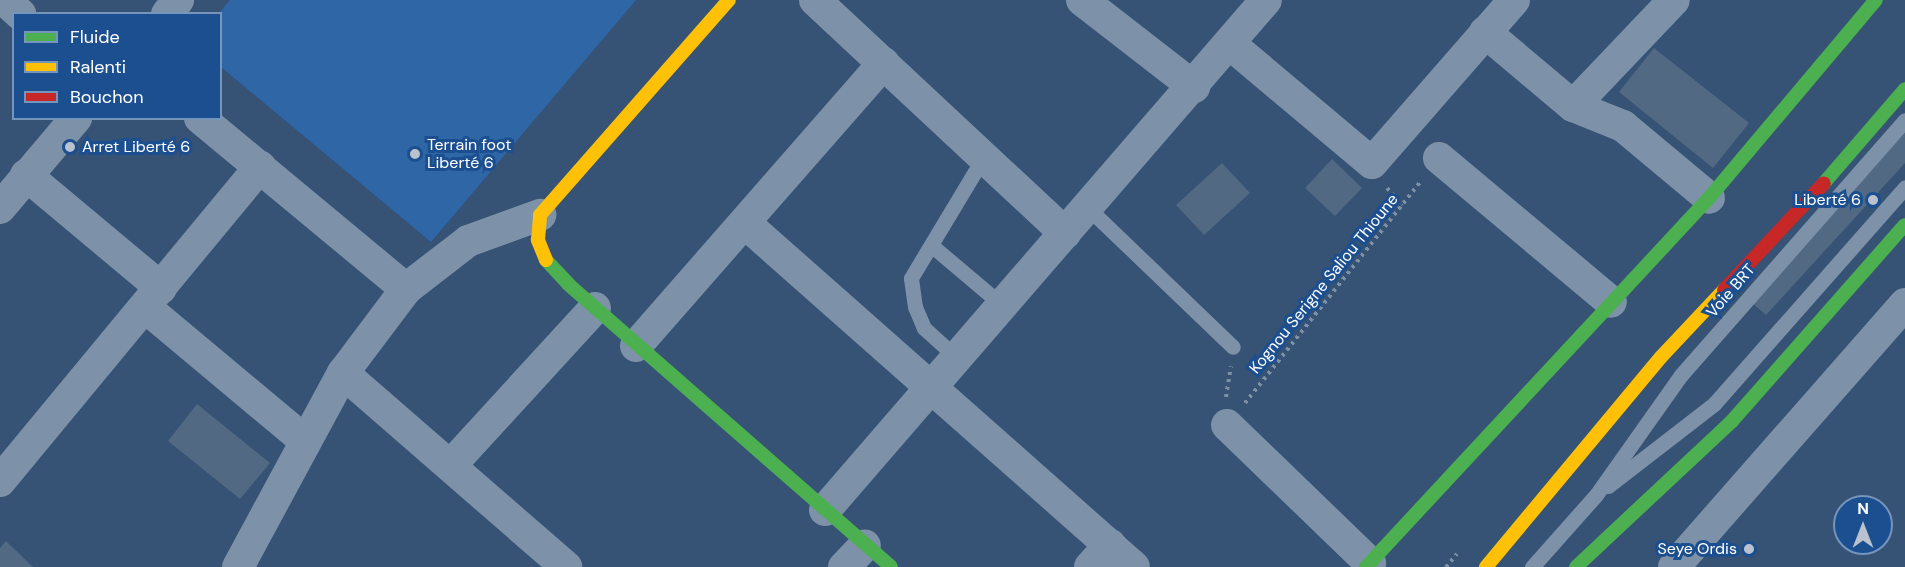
<!DOCTYPE html>
<html>
<head>
<meta charset="utf-8">
<style>
	body { margin:0 }
	#map { position:relative; width:1905px; height:567px; overflow:hidden; background:#365274; font-family:"DM Sans",sans-serif }
	div>[style] { position:absolute }
	.green>* { inset:0; background:#2f66a5 }
	.building>* { inset:0; background:#526984 }
	.path>* { height:4px; margin-top:-2px; transform-origin:0; background:repeating-linear-gradient(90deg,#7d92a8 0 3px,transparent 0 7.5px) }
	.lane>* { height:15px; margin:-7.5px; padding:0 7.5px; transform-origin:7.5px; border-radius:7.5px; background:#7d92a8 }
	.street>* { height:32px; margin:-16px; padding:0 16px; transform-origin:16px; border-radius:16px; background:#7d92a8 }
	.fast>* { height:14px; margin:-7px; padding:0 7px; transform-origin:7px; border-radius:7px; background:#4caf50 }
	.slow>* { height:14px; margin:-7px; padding:0 7px; transform-origin:7px; border-radius:7px; background:#ffc107 }
	.jam>* { height:14px; margin:-7px; padding:0 7px; transform-origin:7px; border-radius:7px; background:#c62828 }
	.dots>* { width:16px; height:16px; translate:-50% -50%; box-sizing:border-box; border:3px solid #1b4f8f; border-radius:50% }
	span { translate:-50% -50%; white-space:nowrap; text-align:center; line-height:1.15; -webkit-text-stroke:6px #1b4f8f; paint-order:stroke }
	.poi-label { font-size:16px; color:#fff }
	.left { translate:0 -50%; text-align:left }
	.right { translate:-100% -50%; text-align:right }
	.street-label { font-size:16px; color:#fff }
	.legend { position:absolute; left:12px; top:12px; width:210px; height:108px; box-sizing:border-box; background:#1b4f8f; border:2px solid #7695bc; margin:0; padding:8px 10px; list-style:none; font-size:18px; color:#fff }
	.legend li { display:flex; align-items:center; gap:12px; height:30px }
	.legend b { width:30px; border:2px solid #7695bc }
	.north { position:absolute; left:1833px; top:495px; width:60px; height:60px; box-sizing:border-box; background:#1b4f8f; border:2px solid #7695bc; border-radius:50%; rotate:0deg; font-size:16px; font-weight:700; line-height:24px; text-align:center; color:#fff }
	.north::after { content:''; display:block; margin:auto; width:21px; height:27px; background:#b9c2ce; clip-path:polygon(50% 0,100% 100%,50% 72%,0 100%) }
</style>
</head>
<body>
<div id="map">
	<div class="green">
		<div style="clip-path:polygon(230px 0,636px 0,431px 242px,221px 67px,219px 13px)"></div>
	</div>
	<div class="building">
		<div style="clip-path:polygon(1654px 48px,1749px 123px,1713px 168px,1619px 92px)"></div>
		<div style="clip-path:polygon(1905px 130px,1905px 163px,1766px 315px,1750px 301px)"></div>
		<div style="clip-path:polygon(1332px 159px,1362px 188px,1335px 216px,1305px 188px)"></div>
		<div style="clip-path:polygon(1222px 163px,1250px 193px,1204px 235px,1176px 205px)"></div>
		<div style="clip-path:polygon(197px 404px,270px 463px,240px 499px,168px 441px)"></div>
		<div style="clip-path:polygon(6px 541px,33px 567px,0 567px,0 548px)"></div>
	</div>
	<div class="path">
		<div style="left:1387px;top:188px;width:23px;rotate:49deg"></div>
		<div style="left:1226px;top:397px;width:31px;rotate:-81deg"></div>
		<div style="left:1245px;top:403px;width:283px;rotate:-51.6deg"></div>
		<div style="left:1446px;top:567px;width:17px;rotate:-50deg"></div>
	</div>
	<div class="lane">
		<div style="left:1087px;top:207px;width:202px;rotate:43.8deg"></div>
		<div style="left:931px;top:245px;width:93px;rotate:40.2deg"></div>
		<div style="left:957px;top:358px;width:45px;rotate:-137.7deg"></div>
		<div style="left:924px;top:328px;width:23px;rotate:-113deg"></div>
		<div style="left:915px;top:307px;width:29px;rotate:-98deg"></div>
		<div style="left:911px;top:278px;width:144px;rotate:-59deg"></div>
		<div style="left:1608px;top:486px;width:134px;rotate:-37.7deg"></div>
		<div style="left:1714px;top:404px;width:289px;rotate:-48.6deg"></div>
		<div style="left:1532px;top:567px;width:96px;rotate:-48.4deg"></div>
		<div style="left:1596px;top:495px;width:147px;rotate:-54.7deg"></div>
		<div style="left:1681px;top:375px;width:339px;rotate:-48.7deg"></div>
	</div>
	<div class="street">
		<div style="left:5px;top:0;width:21px;rotate:43deg"></div>
		<div style="left:815px;top:0;width:342px;rotate:43deg"></div>
		<div style="left:1082px;top:0;width:142px;rotate:37.8deg"></div>
		<div style="left:167px;top:14px;width:18px;rotate:-52deg"></div>
		<div style="left:1485px;top:32px;width:115px;rotate:40.1deg"></div>
		<div style="left:1573px;top:106px;width:54px;rotate:21.8deg"></div>
		<div style="left:1623px;top:126px;width:112px;rotate:39.9deg"></div>
		<div style="left:1230px;top:44px;width:185px;rotate:40deg"></div>
		<div style="left:1372px;top:163px;width:216px;rotate:-48.9deg"></div>
		<div style="left:1573px;top:106px;width:146px;rotate:-46.4deg"></div>
		<div style="left:200px;top:118px;width:268px;rotate:39.7deg"></div>
		<div style="left:1439px;top:158px;width:224px;rotate:39.9deg"></div>
		<div style="left:26px;top:175px;width:176px;rotate:39.9deg"></div>
		<div style="left:0;top:208px;width:118px;rotate:-49.8deg"></div>
		<div style="left:745px;top:223px;width:519px;rotate:41.49deg"></div>
		<div style="left:145px;top:307px;width:209px;rotate:39.9deg"></div>
		<div style="left:636px;top:346px;width:376px;rotate:-48.8deg"></div>
		<div style="left:343px;top:373px;width:296px;rotate:41deg"></div>
		<div style="left:1227px;top:425px;width:199px;rotate:44deg"></div>
		<div style="left:451px;top:465px;width:213px;rotate:-47.5deg"></div>
		<div style="left:0;top:481px;width:408px;rotate:-50.4deg"></div>
		<div style="left:825px;top:510px;width:674px;rotate:-49.15deg"></div>
		<div style="left:238px;top:567px;width:221px;rotate:-61.6deg"></div>
		<div style="left:343px;top:373px;width:105px;rotate:-53.1deg"></div>
		<div style="left:406px;top:289px;width:78px;rotate:-37.7deg"></div>
		<div style="left:468px;top:241px;width:77px;rotate:-19.9deg"></div>
		<div style="left:844px;top:567px;width:30px;rotate:-46deg"></div>
		<div style="left:1090px;top:567px;width:30px;rotate:-48deg"></div>
		<div style="left:1674px;top:567px;width:350px;rotate:-48.7deg"></div>
	</div>
	<div class="fast">
		<div style="left:1824px;top:183px;width:124px;rotate:-49.2deg"></div>
		<div style="left:546px;top:260px;width:33px;rotate:47deg"></div>
		<div style="left:568px;top:284px;width:429px;rotate:41.2deg"></div>
		<div style="left:1366px;top:567px;width:504px;rotate:-47.09deg"></div>
		<div style="left:1709px;top:198px;width:259px;rotate:-49.9deg"></div>
		<div style="left:1576px;top:567px;width:214px;rotate:-43.1deg"></div>
		<div style="left:1732px;top:421px;width:261px;rotate:-48.6deg"></div>
	</div>
	<div class="slow">
		<div style="left:546px;top:260px;width:22px;rotate:-112deg"></div>
		<div style="left:538px;top:240px;width:25px;rotate:-85deg"></div>
		<div style="left:540px;top:215px;width:286px;rotate:-48.7deg"></div>
		<div style="left:1486px;top:567px;width:273px;rotate:-50.2deg"></div>
		<div style="left:1661px;top:357px;width:92px;rotate:-46.8deg"></div>
	</div>
	<div class="jam">
		<div style="left:1724px;top:290px;width:146px;rotate:-46.9deg"></div>
	</div>
	<div class="dots">
		<div style="left:70px;top:147px;background:#b9c2ce"></div>
		<div style="left:415px;top:154px;background:#b9c2ce"></div>
		<div style="left:1873px;top:200px;background:#b9c2ce"></div>
		<div style="left:1749px;top:549px;background:#b9c2ce"></div>
	</div>
	<div class="poi-label">
		<span class="left" style="left:427px;top:154px">Terrain foot<br>Liberté 6</span>
		<span class="left" style="left:82px;top:147px">Arret Liberté 6</span>
		<span class="right" style="left:1861px;top:200px">Liberté 6</span>
		<span class="right" style="left:1737px;top:549px">Seye Ordis</span>
	</div>
	<div class="street-label">
		<span style="left:1324px;top:284px;rotate:-51deg">Kognou Serigne Saliou Thioune</span>
		<span style="left:1731px;top:291px;rotate:-49deg">Voie BRT</span>
	</div>
	<ul class="legend">
	<li><b style="height:8px;background:#4caf50"></b>Fluide</li>
	<li><b style="height:8px;background:#ffc107"></b>Ralenti</li>
	<li><b style="height:8px;background:#c62828"></b>Bouchon</li>
	</ul>
	<div class="north">N</div>
</div>
</body>
</html>
